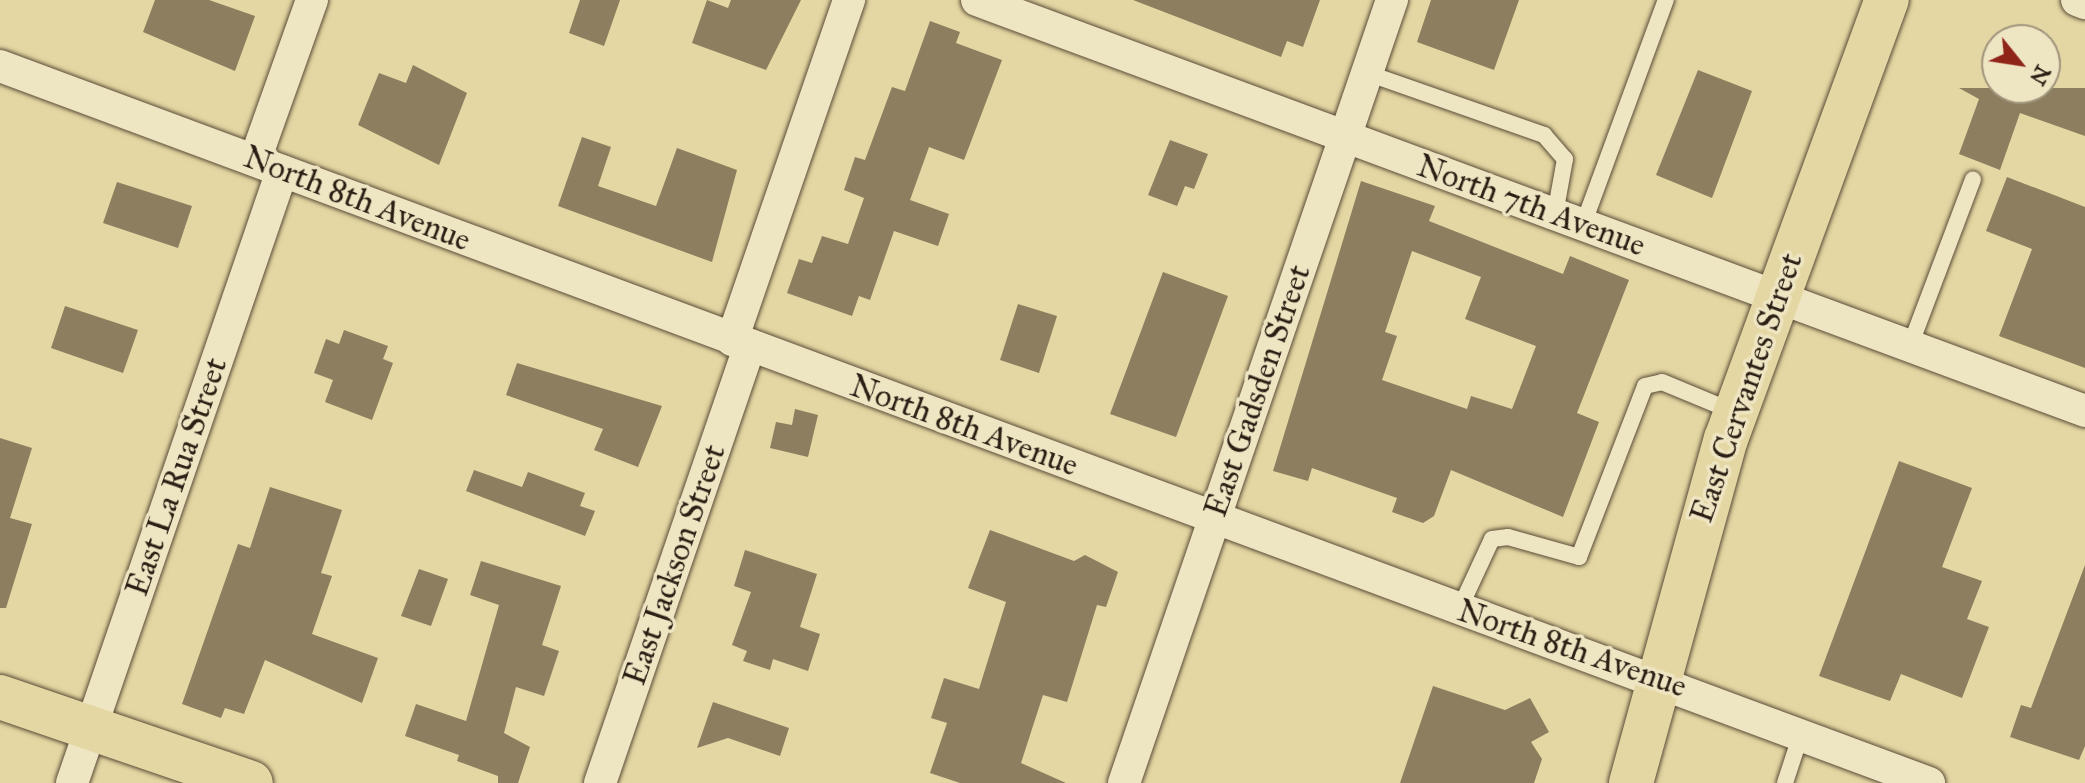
<!DOCTYPE html>
<html>
<head>
<meta charset="utf-8">
<style>
	body { margin:0 }
	#map { position:relative; width:2085px; height:783px; overflow:hidden; background:#e5d7a3; font-family:"IM FELL Great Primer",serif }
	div>[style] { position:absolute }
	.building>* { inset:0; background:#8c7e5e }
	.roads { filter:drop-shadow(0 0 2px #5a4c38) drop-shadow(0 0 2px #5a4c38) }
	.service>* { height:16px; margin:-8px; padding:0 8px; transform-origin:8px; border-radius:8px; background:#eee5c3 }
	.minor>* { height:32px; margin:-16px; padding:0 16px; transform-origin:16px; border-radius:16px; background:#eee5c3 }
	.primary>* { height:44px; margin:-22px; padding:0 22px; transform-origin:22px; border-radius:22px; background:#e5d7a3 }
	span { translate:-50% -50%; white-space:nowrap; text-align:center; line-height:1.15; -webkit-text-stroke:7px #eee5c3; paint-order:stroke }
	.street-label { font-size:32px; color:#2b1e14 }
	.north { position:absolute; left:1981px; top:24px; width:80px; height:80px; box-sizing:border-box; background:#eee5c3; border:2px solid #a0957d; border-radius:50%; rotate:120deg; font-size:22px; font-weight:700; line-height:32px; text-align:center; color:#2b1e14 }
	.north::after { content:''; display:block; margin:auto; width:28px; height:36px; background:#8f2418; clip-path:polygon(50% 0,100% 100%,50% 72%,0 100%) }
</style>
</head>
<body>
<div id="map">
	<div class="building">
		<div style="clip-path:polygon(155px 0,209px 0,255px 16px,235px 71px,143px 32px)"></div>
		<div style="clip-path:polygon(580px 0,620px 0,604px 46px,569px 33px)"></div>
		<div style="clip-path:polygon(707px 0,728px 8px,731px 0,801px 0,766px 70px,692px 43px)"></div>
		<div style="clip-path:polygon(1133px 0,1320px 0,1303px 47px,1287px 41px,1281px 57px)"></div>
		<div style="clip-path:polygon(1431px 0,1519px 0,1494px 70px,1417px 42px)"></div>
		<div style="clip-path:polygon(930px 21px,960px 32px,956px 43px,1002px 60px,964px 160px,929px 147px,910px 200px,949px 214px,938px 246px,894px 231px,870px 300px,859px 296px,852px 316px,787px 293px,799px 259px,812px 263px,822px 236px,848px 244px,864px 198px,844px 190px,855px 157px,865px 160px,892px 87px,905px 91px)"></div>
		<div style="clip-path:polygon(413px 65px,467px 93px,439px 165px,358px 125px,379px 73px,406px 83px)"></div>
		<div style="clip-path:polygon(1698px 70px,1752px 91px,1712px 198px,1656px 175px)"></div>
		<div style="clip-path:polygon(1959px 88px,2085px 88px,2085px 136px,2020px 113px,2000px 170px,1959px 154px,1979px 99px)"></div>
		<div style="clip-path:polygon(582px 137px,611px 147px,598px 186px,656px 206px,677px 148px,737px 170px,712px 262px,558px 206px)"></div>
		<div style="clip-path:polygon(1170px 140px,1208px 154px,1194px 189px,1185px 186px,1177px 206px,1148px 195px)"></div>
		<div style="clip-path:polygon(2007px 177px,2085px 207px,2085px 368px,1999px 336px,2032px 249px,1986px 231px)"></div>
		<div style="clip-path:polygon(evenodd,1361px 181px,1435px 206px,1429px 221px,1563px 274px,1570px 256px,1629px 280px,1577px 413px,1599px 422px,1563px 517px,1451px 470px,1434px 516px,1423px 523px,1392px 512px,1397px 498px,1312px 468px,1308px 481px,1273px 471px,1361px 181px,1412px 251px,1481px 277px,1465px 319px,1536px 346px,1512px 409px,1471px 396px,1467px 409px,1382px 380px,1397px 336px,1385px 332px,1412px 251px)"></div>
		<div style="clip-path:polygon(117px 182px,192px 206px,178px 248px,103px 223px)"></div>
		<div style="clip-path:polygon(1163px 272px,1228px 296px,1176px 437px,1110px 414px)"></div>
		<div style="clip-path:polygon(1018px 304px,1057px 316px,1039px 373px,1000px 360px)"></div>
		<div style="clip-path:polygon(65px 306px,138px 330px,123px 373px,51px 348px)"></div>
		<div style="clip-path:polygon(344px 330px,388px 346px,383px 359px,393px 363px,372px 420px,325px 402px,333px 380px,314px 373px,326px 339px,339px 344px)"></div>
		<div style="clip-path:polygon(517px 363px,662px 406px,638px 467px,594px 450px,603px 429px,506px 395px)"></div>
		<div style="clip-path:polygon(795px 409px,818px 415px,808px 457px,770px 448px,776px 422px,792px 425px)"></div>
		<div style="clip-path:polygon(0 438px,32px 448px,10px 518px,32px 524px,6px 608px,0 608px)"></div>
		<div style="clip-path:polygon(1899px 461px,1972px 488px,1942px 567px,1982px 581px,1967px 619px,1989px 627px,1962px 698px,1901px 674px,1890px 701px,1819px 676px)"></div>
		<div style="clip-path:polygon(474px 470px,522px 487px,528px 472px,585px 493px,580px 506px,595px 511px,585px 536px,466px 491px)"></div>
		<div style="clip-path:polygon(270px 487px,342px 510px,321px 573px,332px 576px,312px 634px,378px 658px,362px 703px,265px 660px,244px 714px,225px 708px,221px 718px,182px 704px,238px 544px,250px 548px)"></div>
		<div style="clip-path:polygon(990px 530px,1074px 561px,1085px 555px,1118px 572px,1106px 607px,1097px 605px,1067px 702px,1043px 695px,1021px 763px,1066px 783px,960px 783px,930px 773px,947px 723px,931px 718px,944px 678px,979px 689px,1006px 602px,968px 588px)"></div>
		<div style="clip-path:polygon(745px 550px,817px 574px,800px 627px,820px 634px,808px 671px,773px 659px,770px 670px,743px 661px,747px 651px,732px 645px,751px 592px,734px 586px)"></div>
		<div style="clip-path:polygon(481px 561px,561px 586px,542px 645px,559px 651px,544px 696px,516px 687px,504px 733px,530px 747px,518px 783px,498px 783px,498px 776px,457px 761px,459px 755px,405px 736px,416px 704px,466px 721px,499px 605px,470px 595px)"></div>
		<div style="clip-path:polygon(2085px 565px,2085px 746px,2079px 760px,2010px 737px,2021px 705px,2031px 708px)"></div>
		<div style="clip-path:polygon(419px 569px,448px 579px,431px 626px,401px 616px)"></div>
		<div style="clip-path:polygon(1433px 686px,1505px 710px,1530px 698px,1549px 732px,1531px 742px,1542px 759px,1534px 783px,1400px 783px)"></div>
		<div style="clip-path:polygon(713px 702px,789px 728px,780px 756px,728px 738px,697px 748px)"></div>
	</div>
	<div class="roads">
		<div class="service">
			<div style="left:1367px;top:73px;width:188px;rotate:19.3deg"></div>
			<div style="left:1544px;top:135px;width:32px;rotate:49deg"></div>
			<div style="left:1565px;top:159px;width:56px;rotate:100.3deg"></div>
			<div style="left:1583px;top:225px;width:240px;rotate:-69.8deg"></div>
			<div style="left:1910px;top:346px;width:178px;rotate:-69.3deg"></div>
			<div style="left:1459px;top:610px;width:78px;rotate:-65.1deg"></div>
			<div style="left:1492px;top:539px;width:16px;rotate:-7deg"></div>
			<div style="left:1508px;top:537px;width:74px;rotate:15.7deg"></div>
			<div style="left:1579px;top:557px;width:183px;rotate:-68.9deg"></div>
			<div style="left:1645px;top:386px;width:17px;rotate:-13deg"></div>
			<div style="left:1662px;top:382px;width:78px;rotate:22.6deg"></div>
			<div style="left:1785px;top:783px;width:52px;rotate:-71.9deg"></div>
		</div>
		<div class="minor">
			<div style="left:977px;top:0;width:1182px;rotate:20.35deg"></div>
			<div style="left:2077px;top:0;width:9px;rotate:21deg"></div>
			<div style="left:0;top:66px;width:2058px;rotate:20.39deg"></div>
			<div style="left:255px;top:160px;width:170px;rotate:-70.4deg"></div>
			<div style="left:732px;top:340px;width:360px;rotate:-71deg"></div>
			<div style="left:72px;top:783px;width:647px;rotate:-71.06deg"></div>
			<div style="left:600px;top:783px;width:461px;rotate:-71.1deg"></div>
			<div style="left:1124px;top:783px;width:828px;rotate:-71.11deg"></div>
		</div>
		<div class="primary">
			<div style="left:0;top:697px;width:265px;rotate:18.9deg"></div>
			<div style="left:1631px;top:783px;width:357px;rotate:-74.6deg"></div>
			<div style="left:1726px;top:439px;width:468px;rotate:-69.9deg"></div>
		</div>
	</div>
	<div class="street-label">
		<span style="left:357px;top:199px;rotate:21deg">North 8th Avenue</span>
		<span style="left:1531px;top:206px;rotate:20deg">North 7th Avenue</span>
		<span style="left:1747px;top:388px;rotate:-71deg">East Cervantes Street</span>
		<span style="left:1258px;top:391px;rotate:-71deg">East Gadsden Street</span>
		<span style="left:964px;top:426px;rotate:20deg">North 8th Avenue</span>
		<span style="left:177px;top:477px;rotate:-71deg">East La Rua Street</span>
		<span style="left:675px;top:565px;rotate:-71deg">East Jackson Street</span>
		<span style="left:1572px;top:649px;rotate:19deg">North 8th Avenue</span>
	</div>
	<div class="north">N</div>
</div>
</body>
</html>
